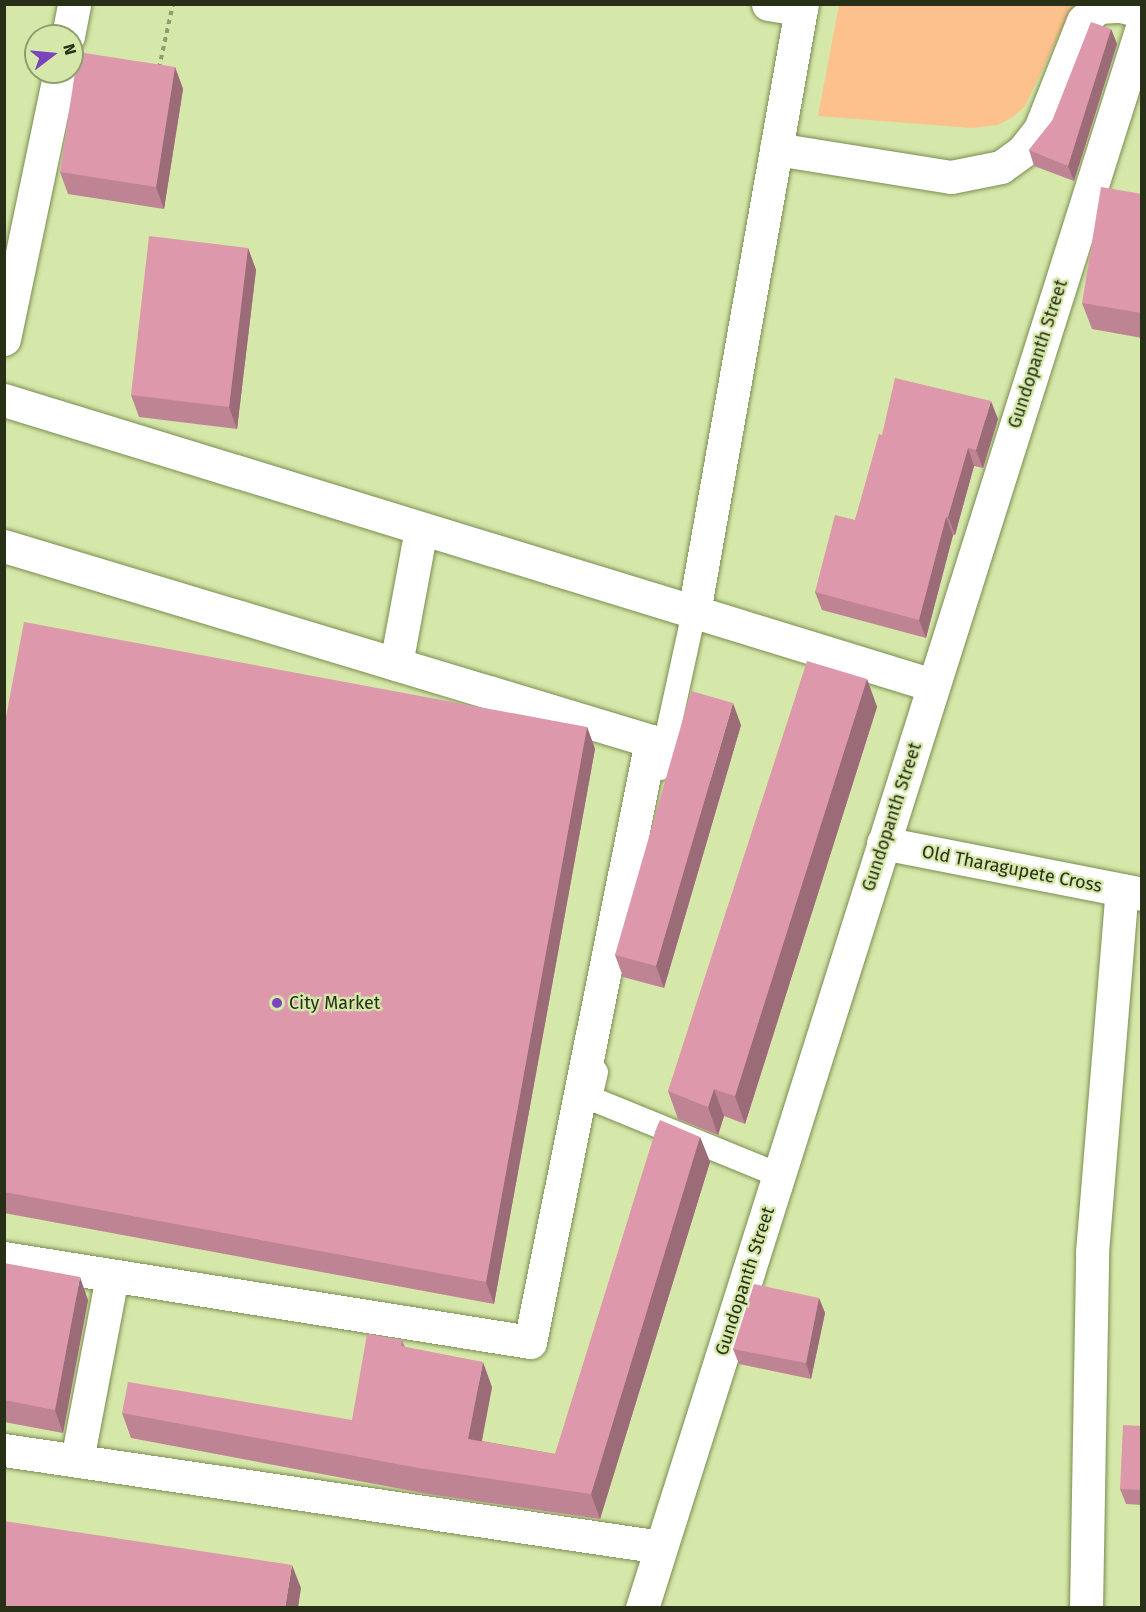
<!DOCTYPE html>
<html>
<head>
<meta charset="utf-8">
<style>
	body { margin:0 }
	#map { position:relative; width:1146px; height:1612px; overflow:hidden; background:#d5e8a9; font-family:"Fira Sans",sans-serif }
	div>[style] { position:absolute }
	.green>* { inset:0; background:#fdc18d }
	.path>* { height:4px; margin-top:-2px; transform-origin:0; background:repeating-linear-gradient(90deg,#8f9d6e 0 4.5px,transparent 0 9px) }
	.roads { filter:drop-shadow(0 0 2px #7c8c52) drop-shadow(0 0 2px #7c8c52) }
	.service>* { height:24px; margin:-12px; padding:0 12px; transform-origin:12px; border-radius:12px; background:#fff }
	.pedestrian>* { height:33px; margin:-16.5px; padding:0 16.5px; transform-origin:16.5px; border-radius:16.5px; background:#fff }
	.minor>* { height:33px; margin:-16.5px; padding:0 16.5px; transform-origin:16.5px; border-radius:16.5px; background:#fff }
	.wall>* { inset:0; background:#be8493 }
	.shaded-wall>* { inset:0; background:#9b6b78 }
	.building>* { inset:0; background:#dd99ab }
	.dots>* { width:16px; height:16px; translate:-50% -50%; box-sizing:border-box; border:3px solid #d5e8a9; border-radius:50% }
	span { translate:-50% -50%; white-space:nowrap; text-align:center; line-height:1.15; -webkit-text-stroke:4.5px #d5e8a9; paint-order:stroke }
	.street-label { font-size:18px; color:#282f17 }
	.poi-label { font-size:18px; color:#282f17 }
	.left { translate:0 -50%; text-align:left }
	.frame { position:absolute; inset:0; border:6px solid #282f17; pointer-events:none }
	.north { position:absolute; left:24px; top:24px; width:60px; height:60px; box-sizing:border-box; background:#d5e8a9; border:2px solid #909e6f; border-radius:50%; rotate:74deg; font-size:16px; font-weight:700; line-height:24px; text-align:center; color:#282f17 }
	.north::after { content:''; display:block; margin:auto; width:21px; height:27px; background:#7b44ba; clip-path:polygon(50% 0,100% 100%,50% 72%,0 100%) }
</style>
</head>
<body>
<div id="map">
	<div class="green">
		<div style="clip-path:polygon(839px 5px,1073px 5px,1025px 106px,1013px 117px,998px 125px,972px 128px,818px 116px)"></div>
	</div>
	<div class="path">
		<div style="left:159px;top:68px;width:66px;rotate:-77.7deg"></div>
	</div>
	<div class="roads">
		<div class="service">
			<div style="left:660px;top:768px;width:160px;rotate:-77.7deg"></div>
			<div style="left:596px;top:1072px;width:27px;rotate:103deg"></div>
			<div style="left:590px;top:1098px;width:204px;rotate:22.2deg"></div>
		</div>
		<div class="pedestrian">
			<div style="left:4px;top:546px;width:676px;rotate:16.77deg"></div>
			<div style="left:651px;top:741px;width:613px;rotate:101.38deg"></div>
			<div style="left:530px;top:1342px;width:533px;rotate:-170.93deg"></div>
			<div style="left:396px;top:664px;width:137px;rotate:-79.5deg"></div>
			<div style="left:4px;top:1450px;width:664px;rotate:8.4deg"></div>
			<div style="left:77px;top:1460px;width:187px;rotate:-79.2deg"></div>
		</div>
		<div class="minor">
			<div style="left:768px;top:4px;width:33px;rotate:9deg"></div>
			<div style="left:801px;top:9px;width:5px;rotate:-79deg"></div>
			<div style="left:68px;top:36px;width:33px;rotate:-79deg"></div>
			<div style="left:776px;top:149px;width:177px;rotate:9.1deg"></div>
			<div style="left:951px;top:177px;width:51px;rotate:-11.3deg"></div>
			<div style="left:1001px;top:167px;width:27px;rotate:-36deg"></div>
			<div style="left:1023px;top:151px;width:28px;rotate:-52deg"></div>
			<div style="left:1040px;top:129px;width:116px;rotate:-68.3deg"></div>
			<div style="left:1083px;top:21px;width:21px;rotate:-43deg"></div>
			<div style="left:1098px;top:7px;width:22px;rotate:-3deg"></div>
			<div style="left:1120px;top:6px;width:23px;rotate:13deg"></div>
			<div style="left:4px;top:339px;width:273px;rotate:-78.2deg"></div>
			<div style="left:4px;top:400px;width:972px;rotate:17.06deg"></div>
			<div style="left:694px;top:612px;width:612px;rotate:-79.94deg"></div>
			<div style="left:883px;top:843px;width:264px;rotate:11.1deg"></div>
			<div style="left:642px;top:1608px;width:1658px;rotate:-72.45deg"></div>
			<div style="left:1086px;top:1608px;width:356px;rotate:-89deg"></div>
			<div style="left:1092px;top:1252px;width:363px;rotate:-85.3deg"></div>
		</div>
	</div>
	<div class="wall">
		<div style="clip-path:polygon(1111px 29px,1117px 44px,1074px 181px,1034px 166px,1029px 150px,1052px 121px)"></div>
		<div style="clip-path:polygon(175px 67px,183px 89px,164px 209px,68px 194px,60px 172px)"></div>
		<div style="clip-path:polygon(1142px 194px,1142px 338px,1092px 329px,1082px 303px)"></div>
		<div style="clip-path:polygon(248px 248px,256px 270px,237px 429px,139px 417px,131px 395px)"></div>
		<div style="clip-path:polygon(998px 419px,983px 468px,974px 466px,955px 535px,953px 535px,926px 638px,822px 610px,815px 592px,855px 520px,882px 435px)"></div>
		<div style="clip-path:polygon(867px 679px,877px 707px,745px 1124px,724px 1116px,718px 1135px,678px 1119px,668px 1091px)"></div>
		<div style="clip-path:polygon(741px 725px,664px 988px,623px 977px,615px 955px)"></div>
		<div style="clip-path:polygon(4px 727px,587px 727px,595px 749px,494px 1304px,4px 1213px)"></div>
		<div style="clip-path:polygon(700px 1137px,710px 1162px,600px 1519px,428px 1494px,131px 1438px,122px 1413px,352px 1420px,402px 1340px,405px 1347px,492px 1387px,482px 1441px,555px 1454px)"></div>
		<div style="clip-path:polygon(4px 1263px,88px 1300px,63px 1433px,4px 1422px)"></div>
		<div style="clip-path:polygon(819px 1298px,825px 1313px,811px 1379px,739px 1364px,733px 1349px)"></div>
		<div style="clip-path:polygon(1142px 1426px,1142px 1505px,1126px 1504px,1120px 1489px)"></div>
	</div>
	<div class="shaded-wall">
		<div style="clip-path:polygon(1111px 29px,1117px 44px,1074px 181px,1068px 166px)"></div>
		<div style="clip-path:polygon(175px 67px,183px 89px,164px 209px,156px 187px)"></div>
		<div style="clip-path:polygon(248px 248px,256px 270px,237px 429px,229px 407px)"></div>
		<div style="clip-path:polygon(991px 401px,998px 419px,983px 468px,976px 450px)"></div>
		<div style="clip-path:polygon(968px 448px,974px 466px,955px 535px,948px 517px)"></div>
		<div style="clip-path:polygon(946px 517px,953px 535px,926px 638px,919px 620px)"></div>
		<div style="clip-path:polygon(867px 679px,877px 707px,745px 1124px,735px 1096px)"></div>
		<div style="clip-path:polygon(733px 703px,741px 725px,664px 988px,656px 966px)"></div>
		<div style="clip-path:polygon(587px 727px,595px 749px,494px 1304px,486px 1282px)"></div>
		<div style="clip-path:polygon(714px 1089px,724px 1116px,718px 1135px,708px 1107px)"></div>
		<div style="clip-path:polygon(700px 1137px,710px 1162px,600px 1519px,591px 1494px)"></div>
		<div style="clip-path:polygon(80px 1277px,88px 1300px,63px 1433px,55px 1410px)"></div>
		<div style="clip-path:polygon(819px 1298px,825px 1313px,811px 1379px,806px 1363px)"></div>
		<div style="clip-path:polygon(483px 1362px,492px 1387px,477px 1465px,468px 1439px)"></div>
		<div style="clip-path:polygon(292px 1565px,301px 1588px,298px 1608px,285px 1608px)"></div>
	</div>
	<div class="building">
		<div style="clip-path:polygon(1091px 22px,1111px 29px,1068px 166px,1029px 150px,1052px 121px)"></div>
		<div style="clip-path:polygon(78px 52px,175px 67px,156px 187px,60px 172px)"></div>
		<div style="clip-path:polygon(1101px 187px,1142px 194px,1142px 313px,1082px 303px)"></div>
		<div style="clip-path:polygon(149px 236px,248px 248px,229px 407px,131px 395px)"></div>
		<div style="clip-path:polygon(895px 378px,991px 401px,976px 450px,968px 448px,948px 517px,946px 517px,919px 620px,815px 592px,835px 515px,855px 520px,879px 434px,882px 435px)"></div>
		<div style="clip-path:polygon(24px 622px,587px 727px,486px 1282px,4px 1192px,4px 727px)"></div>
		<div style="clip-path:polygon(807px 661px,867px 679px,735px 1096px,714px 1089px,708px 1107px,668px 1091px)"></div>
		<div style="clip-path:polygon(691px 691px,733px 703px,656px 966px,615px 955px)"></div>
		<div style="clip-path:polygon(660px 1120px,700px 1137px,591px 1494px,419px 1468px,122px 1413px,128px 1382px,352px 1420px,367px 1334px,402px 1340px,401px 1346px,483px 1362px,468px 1439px,555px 1454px,656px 1129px)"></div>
		<div style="clip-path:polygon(4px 1263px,80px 1277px,55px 1410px,4px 1400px)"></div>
		<div style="clip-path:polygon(754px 1284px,819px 1298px,806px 1363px,733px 1349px)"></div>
		<div style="clip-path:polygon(1123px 1425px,1142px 1426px,1142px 1490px,1120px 1489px)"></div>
		<div style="clip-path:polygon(4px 1521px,292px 1565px,285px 1608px,4px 1608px)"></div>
	</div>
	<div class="dots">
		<div style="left:277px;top:1003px;background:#7b44ba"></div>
	</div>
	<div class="street-label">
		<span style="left:1038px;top:354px;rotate:-72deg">Gundopanth Street</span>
		<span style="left:892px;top:817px;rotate:-72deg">Gundopanth Street</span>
		<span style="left:1012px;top:869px;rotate:11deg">Old Tharagupete Cross</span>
		<span style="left:745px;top:1281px;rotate:-72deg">Gundopanth Street</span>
	</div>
	<div class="poi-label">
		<span class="left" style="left:289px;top:1003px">City Market</span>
	</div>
	<div class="frame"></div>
	<div class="north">N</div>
</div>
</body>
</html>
